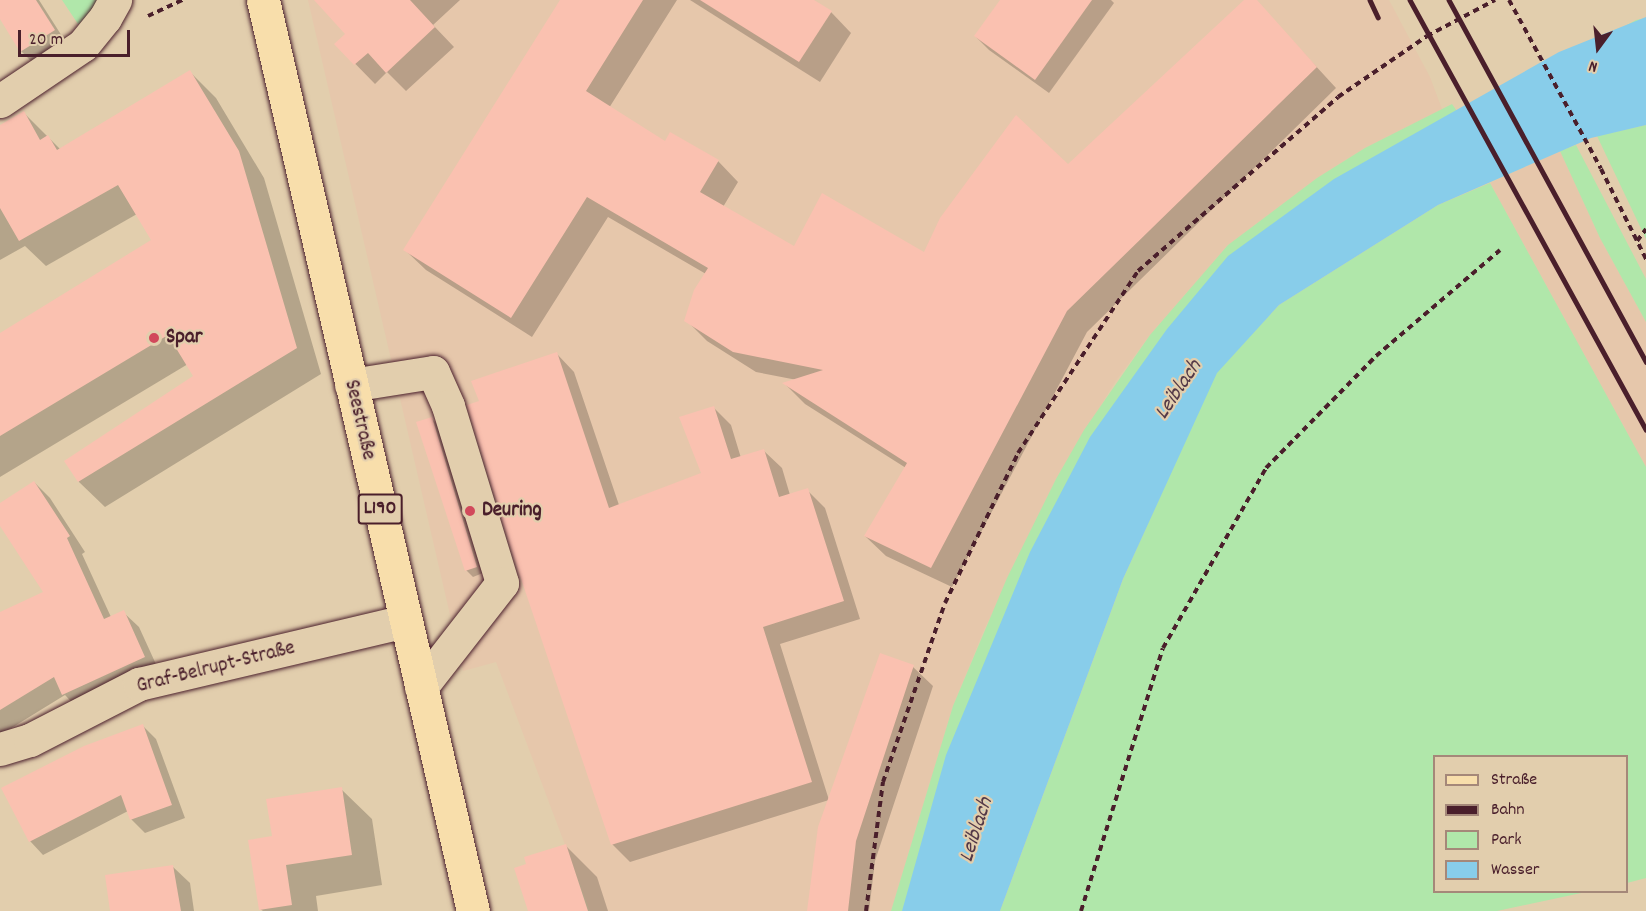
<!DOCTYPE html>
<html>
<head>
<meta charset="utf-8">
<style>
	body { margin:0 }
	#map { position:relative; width:1646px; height:911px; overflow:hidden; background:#e2cead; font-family:Dekko,sans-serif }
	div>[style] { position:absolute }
	.built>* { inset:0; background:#e6c7ab }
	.green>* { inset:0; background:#b0e7aa }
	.water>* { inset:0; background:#88cdea }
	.shadow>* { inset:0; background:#0003 }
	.building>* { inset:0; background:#fac1b0 }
	.path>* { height:4px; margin-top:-2px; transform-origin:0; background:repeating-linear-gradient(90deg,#4a1f2b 0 6px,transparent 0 10.5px) }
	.roads { filter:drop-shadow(0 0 2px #4a1f2b) drop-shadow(0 0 2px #4a1f2b) }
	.minor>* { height:33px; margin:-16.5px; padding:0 16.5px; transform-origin:16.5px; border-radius:16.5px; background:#e2cead }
	.major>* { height:33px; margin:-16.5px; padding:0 16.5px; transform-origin:16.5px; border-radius:16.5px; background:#f8deab }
	.rail>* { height:4.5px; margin:-2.25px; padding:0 2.25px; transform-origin:2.25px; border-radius:2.25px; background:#4a1f2b }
	.dots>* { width:16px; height:16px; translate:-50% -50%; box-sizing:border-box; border:3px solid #e2cead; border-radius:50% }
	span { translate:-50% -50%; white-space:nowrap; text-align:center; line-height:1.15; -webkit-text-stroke:4.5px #e2cead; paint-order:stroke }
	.shield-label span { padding:2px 4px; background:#e2cead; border:2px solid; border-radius:4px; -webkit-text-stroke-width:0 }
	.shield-label { font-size:20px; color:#4a1f2b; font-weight:700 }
	.poi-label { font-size:21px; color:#4a1f2b; font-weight:700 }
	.left { translate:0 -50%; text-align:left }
	.street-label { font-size:21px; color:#4a1f2b }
	.water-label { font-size:22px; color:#533948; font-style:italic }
	.legend { position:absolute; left:1433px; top:755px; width:195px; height:138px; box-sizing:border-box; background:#e2cead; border:2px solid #a58879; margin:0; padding:8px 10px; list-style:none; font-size:18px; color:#4a1f2b }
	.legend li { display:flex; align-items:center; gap:12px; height:30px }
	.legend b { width:30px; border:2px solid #a58879 }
	.north { position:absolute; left:1568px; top:18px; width:60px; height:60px; -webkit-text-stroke:4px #e2cead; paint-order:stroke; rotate:195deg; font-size:16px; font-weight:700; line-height:24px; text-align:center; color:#4a1f2b }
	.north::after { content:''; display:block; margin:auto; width:21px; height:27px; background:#4a1f2b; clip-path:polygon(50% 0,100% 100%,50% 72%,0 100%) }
	.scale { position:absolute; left:18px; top:30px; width:112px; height:27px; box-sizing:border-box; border:3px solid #4a1f2b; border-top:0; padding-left:8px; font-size:18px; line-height:21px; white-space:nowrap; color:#4a1f2b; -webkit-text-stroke:4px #e2cead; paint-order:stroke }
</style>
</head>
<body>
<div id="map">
	<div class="built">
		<div style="clip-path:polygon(308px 0,1389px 0,1430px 77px,1442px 109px,1365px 148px,1317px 178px,1228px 245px,1150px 335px,1115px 382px,1056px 479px,984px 630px,953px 706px,891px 911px,590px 911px,496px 662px,463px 671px)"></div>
		<div style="clip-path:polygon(1560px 151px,1600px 238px,1646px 322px,1646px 467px,1490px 183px)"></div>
	</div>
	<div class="green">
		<div style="clip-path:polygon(62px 0,96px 0,96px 15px,78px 24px)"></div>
		<div style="clip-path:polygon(1646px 18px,1492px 144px,1191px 364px,952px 911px,891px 911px,953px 706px,1007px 578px,1056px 479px,1084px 430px,1150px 335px,1228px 245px,1317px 178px,1365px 148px,1452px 104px,1461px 117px,1636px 20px)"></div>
		<div style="clip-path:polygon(1646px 125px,1646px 239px,1597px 136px)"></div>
		<div style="clip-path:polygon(1576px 145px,1646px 279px,1646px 322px,1600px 238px,1560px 151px)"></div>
		<div style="clip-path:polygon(1490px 183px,1646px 467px,1646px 878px,1627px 883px,1626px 756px,1434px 756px,1434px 892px,1586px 892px,1497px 911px,1000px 911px,1123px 579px,1216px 373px,1279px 305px,1438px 205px)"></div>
	</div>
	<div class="water">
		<div style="clip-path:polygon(1646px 17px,1646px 125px,1591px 138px,1438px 205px,1279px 305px,1217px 373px,1123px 579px,1000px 911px,902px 911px,946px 755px,1030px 552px,1090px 437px,1167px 329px,1228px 256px,1334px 179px,1559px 52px)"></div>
	</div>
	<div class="shadow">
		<div style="clip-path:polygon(0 0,39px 0,67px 44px,34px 64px,21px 51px,0 17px)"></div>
		<div style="clip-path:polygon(330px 0,460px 0,433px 25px,454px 47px,406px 91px,387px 72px,375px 84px,336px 44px,347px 34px)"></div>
		<div style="clip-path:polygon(562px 0,677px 0,609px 108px,665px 143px,718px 161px,738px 182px,723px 207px,794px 248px,925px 254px,1068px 166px,1246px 0,1255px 0,1336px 88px,1087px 332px,952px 587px,886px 556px,865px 536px,906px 468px,805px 404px,785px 384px,797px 380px,756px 372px,707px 341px,686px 320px,706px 274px,608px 217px,532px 337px,426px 270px,405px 250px)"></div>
		<div style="clip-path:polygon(690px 0,811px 0,831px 12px,851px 33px,820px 82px)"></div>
		<div style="clip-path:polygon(1001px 0,1111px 0,1114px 3px,1049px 93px,989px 50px,975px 36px)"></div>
		<div style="clip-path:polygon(190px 72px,216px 98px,264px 178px,321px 374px,105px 507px,79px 482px,66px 461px,195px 376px,188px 364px,0 477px,0 370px,153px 240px,137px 214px,46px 266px,25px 246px,0 260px,0 126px,24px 113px,60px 149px)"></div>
		<div style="clip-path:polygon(557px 354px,574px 372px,619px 505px,703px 473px,713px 407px,731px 425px,741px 458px,764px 451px,782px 468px,790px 495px,807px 490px,825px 508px,860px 619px,780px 644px,829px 800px,630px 862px,612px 844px,481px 402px)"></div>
		<div style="clip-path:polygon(431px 418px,438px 425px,483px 573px,473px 577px,466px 570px)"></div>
		<div style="clip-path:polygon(34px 482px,50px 498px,85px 552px,82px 554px,111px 617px,123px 612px,139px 627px,160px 673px,79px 710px,65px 695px,0 735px,0 614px,46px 593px,0 523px,0 505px)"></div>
		<div style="clip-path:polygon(913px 667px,933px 686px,875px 861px,869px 911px,809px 911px)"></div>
		<div style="clip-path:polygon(143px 726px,156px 739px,185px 818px,145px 833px,131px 819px,128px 811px,43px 855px,30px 841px)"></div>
		<div style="clip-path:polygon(341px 789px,372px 819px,382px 885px,316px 896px,318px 911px,263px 911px,260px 909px,274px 838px)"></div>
		<div style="clip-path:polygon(566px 846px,597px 877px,608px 911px,529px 911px)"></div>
		<div style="clip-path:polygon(172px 866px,190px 883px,194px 911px,112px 911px)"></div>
	</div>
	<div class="building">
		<div style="clip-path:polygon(0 0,36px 0,55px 30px,20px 52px,0 19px)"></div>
		<div style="clip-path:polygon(314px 0,410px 0,435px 27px,386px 73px,368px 53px,354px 65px,334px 44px,345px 34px)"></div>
		<div style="clip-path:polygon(560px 0,643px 0,586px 91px,665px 141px,670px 132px,719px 160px,700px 192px,794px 246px,822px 193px,924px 252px,940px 218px,1016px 115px,1068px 164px,1244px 0,1257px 0,1317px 67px,1067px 311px,931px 568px,864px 536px,907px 463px,782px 383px,823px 370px,733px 352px,684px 321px,694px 290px,708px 268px,587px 197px,511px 318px,403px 250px)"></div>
		<div style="clip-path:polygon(700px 0,814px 0,832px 11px,799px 62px)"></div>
		<div style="clip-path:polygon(1000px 0,1092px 0,1035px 80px,974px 36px)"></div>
		<div style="clip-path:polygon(190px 70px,239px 151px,297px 348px,78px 482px,64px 461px,193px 376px,168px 335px,0 436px,0 333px,151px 240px,118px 185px,19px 241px,0 208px,0 125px,24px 111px,40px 140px,48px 135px,57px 150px)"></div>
		<div style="clip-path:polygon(557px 352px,609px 508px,701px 473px,679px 417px,714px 406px,731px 459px,764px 449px,779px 497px,808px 488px,844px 601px,763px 627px,812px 782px,611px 845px,513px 555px,467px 405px,479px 401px,471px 381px)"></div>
		<div style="clip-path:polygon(432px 417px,477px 567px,465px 571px,416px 422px)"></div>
		<div style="clip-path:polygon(34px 481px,70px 536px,67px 538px,104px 619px,124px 610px,145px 657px,62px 695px,54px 677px,0 710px,0 612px,43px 592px,0 526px,0 503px)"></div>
		<div style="clip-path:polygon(880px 653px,914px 665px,856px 841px,848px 911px,807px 911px,818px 827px)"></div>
		<div style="clip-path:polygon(143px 724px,172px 805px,130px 820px,121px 795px,29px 842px,1px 788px,84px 746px)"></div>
		<div style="clip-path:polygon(342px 787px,352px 855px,286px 865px,292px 905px,259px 910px,248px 840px,272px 836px,266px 799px)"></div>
		<div style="clip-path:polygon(566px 844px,588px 911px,528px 911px,514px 868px,526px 864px,524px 857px)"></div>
		<div style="clip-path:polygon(173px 865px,181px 911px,110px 911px,105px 875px)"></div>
	</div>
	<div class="path">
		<div style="left:1509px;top:0;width:192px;rotate:61.4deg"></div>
		<div style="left:1601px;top:169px;width:101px;rotate:63.4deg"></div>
		<div style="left:148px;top:16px;width:38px;rotate:-25deg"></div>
		<div style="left:1637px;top:241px;width:15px;rotate:-53deg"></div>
		<div style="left:866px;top:911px;width:130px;rotate:-82.5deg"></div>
		<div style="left:883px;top:782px;width:189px;rotate:-70.9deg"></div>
		<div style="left:945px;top:603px;width:167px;rotate:-64deg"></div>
		<div style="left:1018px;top:453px;width:218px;rotate:-56.6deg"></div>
		<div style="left:1138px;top:271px;width:265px;rotate:-41deg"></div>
		<div style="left:1338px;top:97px;width:108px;rotate:-34.4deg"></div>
		<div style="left:1427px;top:36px;width:77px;rotate:-27.9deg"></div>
		<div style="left:1081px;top:911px;width:275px;rotate:-72.7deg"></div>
		<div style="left:1163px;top:648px;width:207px;rotate:-60.2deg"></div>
		<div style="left:1266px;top:468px;width:157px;rotate:-45.5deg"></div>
		<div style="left:1376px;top:356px;width:163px;rotate:-40.5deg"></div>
	</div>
	<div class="roads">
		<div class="minor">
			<div style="left:0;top:101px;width:100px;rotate:-34deg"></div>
			<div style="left:83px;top:45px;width:35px;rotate:-51deg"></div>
			<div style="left:105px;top:18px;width:21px;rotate:-61deg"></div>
			<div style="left:351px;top:385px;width:83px;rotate:-9deg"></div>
			<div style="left:433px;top:372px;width:37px;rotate:66deg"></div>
			<div style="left:448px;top:406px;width:185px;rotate:73deg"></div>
			<div style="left:502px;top:583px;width:132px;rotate:127.9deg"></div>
			<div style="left:0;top:749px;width:31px;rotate:-17deg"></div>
			<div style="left:30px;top:740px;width:123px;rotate:-27.2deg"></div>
			<div style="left:139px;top:684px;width:273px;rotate:-13.3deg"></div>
		</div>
		<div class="major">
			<div style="left:263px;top:0;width:935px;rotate:77.02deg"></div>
		</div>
	</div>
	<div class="rail">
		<div style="left:1370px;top:0;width:19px;rotate:65deg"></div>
		<div style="left:1410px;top:0;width:490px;rotate:61.2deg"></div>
		<div style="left:1449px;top:0;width:412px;rotate:61.4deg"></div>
	</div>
	<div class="dots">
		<div style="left:154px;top:338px;background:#d1495b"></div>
		<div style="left:470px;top:511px;background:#d1495b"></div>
	</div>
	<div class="shield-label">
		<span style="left:380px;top:509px">L190</span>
	</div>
	<div class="poi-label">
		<span class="left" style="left:166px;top:338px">Spar</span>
		<span class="left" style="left:482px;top:511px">Deuring</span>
	</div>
	<div class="street-label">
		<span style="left:359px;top:420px;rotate:77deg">Seestraße</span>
		<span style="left:216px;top:668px;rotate:-14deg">Graf-Belrupt-Straße</span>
	</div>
	<div class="water-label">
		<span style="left:1179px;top:390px;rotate:-56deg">Leiblach</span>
		<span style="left:977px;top:830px;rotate:-72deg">Leiblach</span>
	</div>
	<ul class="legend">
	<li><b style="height:8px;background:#f8deab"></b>Straße</li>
	<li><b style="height:8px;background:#4a1f2b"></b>Bahn</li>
	<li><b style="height:16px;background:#b0e7aa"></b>Park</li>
	<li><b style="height:16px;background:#88cdea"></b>Wasser</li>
	</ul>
	<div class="north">N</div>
	<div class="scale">20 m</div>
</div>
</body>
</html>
